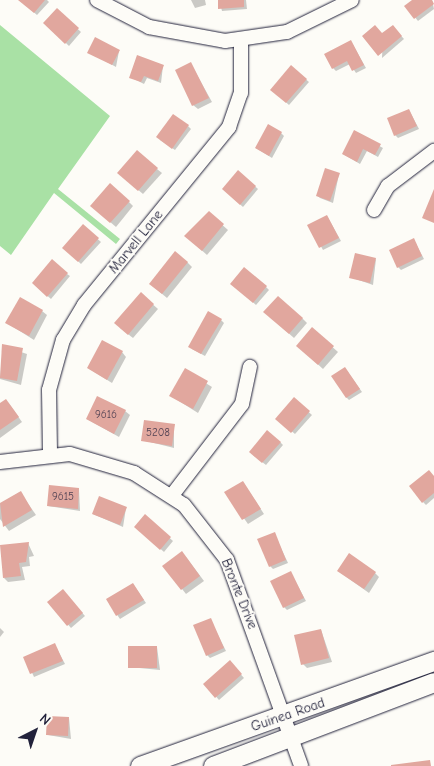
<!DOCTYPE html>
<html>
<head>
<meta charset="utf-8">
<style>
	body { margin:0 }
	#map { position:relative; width:434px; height:766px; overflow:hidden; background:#fdfcf7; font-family:"Comic Neue",sans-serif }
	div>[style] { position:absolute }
	.green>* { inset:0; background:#a9e1a5 }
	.shadow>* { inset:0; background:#0003 }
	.building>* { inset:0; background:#e1a79e }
	.roads { filter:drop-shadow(0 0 1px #22223b) drop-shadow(0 0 1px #22223b) }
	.minor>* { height:14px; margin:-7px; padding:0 7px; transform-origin:7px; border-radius:7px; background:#fdfcf7 }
	.secondary>* { height:19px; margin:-9.5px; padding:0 9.5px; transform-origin:9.5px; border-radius:9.5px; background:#fdfcf7 }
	span { translate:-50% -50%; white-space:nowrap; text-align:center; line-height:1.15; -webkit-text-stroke:4px #fdfcf7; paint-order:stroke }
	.number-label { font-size:11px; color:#524354 }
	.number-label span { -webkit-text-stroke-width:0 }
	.street-label { font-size:14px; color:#22223b }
	.north { position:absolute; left:10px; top:706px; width:50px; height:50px; -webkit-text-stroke:4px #fdfcf7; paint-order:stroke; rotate:41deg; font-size:14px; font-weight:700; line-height:20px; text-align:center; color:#22223b }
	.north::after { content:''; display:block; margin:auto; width:18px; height:22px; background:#22223b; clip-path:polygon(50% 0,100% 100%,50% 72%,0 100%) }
</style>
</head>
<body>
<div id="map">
	<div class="green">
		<div style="clip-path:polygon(0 25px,110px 116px,58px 189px,120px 239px,116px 244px,54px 193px,11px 255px,0 246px)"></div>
	</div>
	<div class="shadow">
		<div style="clip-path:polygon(19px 0,47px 0,49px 2px,37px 15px)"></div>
		<div style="clip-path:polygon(191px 0,205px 0,206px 5px,195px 8px)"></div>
		<div style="clip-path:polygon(219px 0,246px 0,247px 9px,222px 11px)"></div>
		<div style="clip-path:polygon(414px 0,432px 0,434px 9px,418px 21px,406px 6px)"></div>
		<div style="clip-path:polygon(57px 10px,81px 32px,69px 46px,45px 23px)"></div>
		<div style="clip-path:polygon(395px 29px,404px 39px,382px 58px,383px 35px)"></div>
		<div style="clip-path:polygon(353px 45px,366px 68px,356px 73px,350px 64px,336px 71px,333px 68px)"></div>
		<div style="clip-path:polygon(119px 51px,116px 67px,89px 52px)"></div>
		<div style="clip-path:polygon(191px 64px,212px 102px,198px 109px,193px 105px)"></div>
		<div style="clip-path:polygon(163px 66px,161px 83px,147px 78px,144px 84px,130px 77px)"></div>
		<div style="clip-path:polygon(291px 67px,309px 82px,289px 105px,272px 90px)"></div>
		<div style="clip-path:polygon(409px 110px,419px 129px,398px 138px,395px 135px)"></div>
		<div style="clip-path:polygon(188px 126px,191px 129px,175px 150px,160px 140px)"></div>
		<div style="clip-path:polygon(354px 132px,383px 148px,378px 157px,367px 151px,360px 164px,343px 154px)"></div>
		<div style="clip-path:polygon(281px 133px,284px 136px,272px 158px,256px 148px)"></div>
		<div style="clip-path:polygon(157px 169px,162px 173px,143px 194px,123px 177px)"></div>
		<div style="clip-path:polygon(238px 172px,258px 189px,243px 207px,223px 189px)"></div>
		<div style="clip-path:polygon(339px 174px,333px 203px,320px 198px,317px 195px)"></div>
		<div style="clip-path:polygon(129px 202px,133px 206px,116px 227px,96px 210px)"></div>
		<div style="clip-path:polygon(209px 213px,228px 230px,207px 255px,190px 240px)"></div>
		<div style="clip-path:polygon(327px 216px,341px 241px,323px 250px,309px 225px)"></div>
		<div style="clip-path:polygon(83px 226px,101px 242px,81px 264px,64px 248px)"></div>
		<div style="clip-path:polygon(414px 240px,424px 259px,401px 270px,398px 267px)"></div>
		<div style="clip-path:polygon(376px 259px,373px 285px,350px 277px)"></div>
		<div style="clip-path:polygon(187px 262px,192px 267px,167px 298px,155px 288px)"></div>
		<div style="clip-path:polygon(67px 274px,70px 276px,51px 299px,36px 286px)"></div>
		<div style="clip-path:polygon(235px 286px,266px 287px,269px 290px,256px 305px)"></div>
		<div style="clip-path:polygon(141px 294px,158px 309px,133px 338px,120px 328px)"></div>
		<div style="clip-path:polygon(42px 311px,47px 315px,34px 340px,7px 323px)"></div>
		<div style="clip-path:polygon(270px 317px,302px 318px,307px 323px,294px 338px)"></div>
		<div style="clip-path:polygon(221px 320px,224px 323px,205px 356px,192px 349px)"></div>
		<div style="clip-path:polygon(312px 329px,338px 352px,323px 369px,302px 350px)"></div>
		<div style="clip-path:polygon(3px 346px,27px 354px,21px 385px,0 379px)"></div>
		<div style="clip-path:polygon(122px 352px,126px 357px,112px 383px,88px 368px)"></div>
		<div style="clip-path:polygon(345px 368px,362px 392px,349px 400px,346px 397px)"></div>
		<div style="clip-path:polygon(185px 370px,212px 387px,198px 413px,171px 396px)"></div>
		<div style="clip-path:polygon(294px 399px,312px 415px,295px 434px,277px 419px)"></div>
		<div style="clip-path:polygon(0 405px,10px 405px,22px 422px,0 438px)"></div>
		<div style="clip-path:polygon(125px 411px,130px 415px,119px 437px,87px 419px)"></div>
		<div style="clip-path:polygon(174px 425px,174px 448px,142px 440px)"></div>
		<div style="clip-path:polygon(280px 442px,283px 445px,266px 465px,253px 455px)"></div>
		<div style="clip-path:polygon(434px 477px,434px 498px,426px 505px,423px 502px)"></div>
		<div style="clip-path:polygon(243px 482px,264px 514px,248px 524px,226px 493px)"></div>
		<div style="clip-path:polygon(79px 489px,80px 511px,48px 506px)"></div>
		<div style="clip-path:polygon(20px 492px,36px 515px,9px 531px,0 519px,0 504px)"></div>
		<div style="clip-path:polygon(126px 508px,123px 527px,93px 514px)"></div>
		<div style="clip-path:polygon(145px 516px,173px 541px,164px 552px,139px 530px)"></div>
		<div style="clip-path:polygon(274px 533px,288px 563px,273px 569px,270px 566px)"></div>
		<div style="clip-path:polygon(28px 543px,34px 556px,29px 557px,30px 566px,22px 567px,25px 580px,8px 582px,4px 578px)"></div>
		<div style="clip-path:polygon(186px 557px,204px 581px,186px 594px,164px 566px)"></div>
		<div style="clip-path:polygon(338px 571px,375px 573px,379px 577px,369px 593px)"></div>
		<div style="clip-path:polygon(291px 573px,306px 601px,287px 610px,284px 607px)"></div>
		<div style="clip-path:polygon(133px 584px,146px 603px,120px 619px,107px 600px)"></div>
		<div style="clip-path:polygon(66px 594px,85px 616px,71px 628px,49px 603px)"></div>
		<div style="clip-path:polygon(210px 619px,226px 651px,210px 658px,207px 655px)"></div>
		<div style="clip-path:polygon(0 628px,4px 632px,0 637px)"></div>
		<div style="clip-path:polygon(321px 630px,332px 662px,307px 668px,303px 664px)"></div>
		<div style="clip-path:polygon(55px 645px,65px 664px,34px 677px,25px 657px)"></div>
		<div style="clip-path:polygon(157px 647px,160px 670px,129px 667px)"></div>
		<div style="clip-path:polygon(230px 662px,244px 678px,219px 700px,205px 684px)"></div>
		<div style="clip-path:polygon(69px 718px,71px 739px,48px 735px)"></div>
	</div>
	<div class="building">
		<div style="clip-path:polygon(18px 0,45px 0,34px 13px)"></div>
		<div style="clip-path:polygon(218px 0,244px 0,244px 7px,218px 9px)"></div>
		<div style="clip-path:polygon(412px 0,432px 0,434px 4px,414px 19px,404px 6px)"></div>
		<div style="clip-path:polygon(57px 8px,79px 28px,65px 44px,43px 23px)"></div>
		<div style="clip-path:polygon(375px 25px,382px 33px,393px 25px,402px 36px,378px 56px,362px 36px)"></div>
		<div style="clip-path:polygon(95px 37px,120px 50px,112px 65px,87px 53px)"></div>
		<div style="clip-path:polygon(351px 40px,364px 65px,352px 71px,347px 61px,332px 69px,324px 54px)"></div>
		<div style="clip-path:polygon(137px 55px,164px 65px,158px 81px,144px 76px,141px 82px,129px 78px)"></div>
		<div style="clip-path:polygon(191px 62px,209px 98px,192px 106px,175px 70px)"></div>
		<div style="clip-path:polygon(291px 65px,307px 79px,286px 103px,270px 90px)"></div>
		<div style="clip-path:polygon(409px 109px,417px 126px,394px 136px,387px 118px)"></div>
		<div style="clip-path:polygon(173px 114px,189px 125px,172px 149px,156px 137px)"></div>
		<div style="clip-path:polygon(268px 124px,282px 132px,269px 156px,255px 148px)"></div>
		<div style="clip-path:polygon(354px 130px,381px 144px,375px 155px,363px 149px,357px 162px,342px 154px)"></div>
		<div style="clip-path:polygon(137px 150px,158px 168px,138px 191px,117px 173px)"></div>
		<div style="clip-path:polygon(325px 168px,340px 173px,330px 201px,316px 196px)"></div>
		<div style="clip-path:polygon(238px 170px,256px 186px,240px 205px,222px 189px)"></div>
		<div style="clip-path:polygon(110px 183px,130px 201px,110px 223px,90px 206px)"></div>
		<div style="clip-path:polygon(434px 189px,434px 223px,422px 218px)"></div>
		<div style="clip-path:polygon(209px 211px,224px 224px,202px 251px,184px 236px)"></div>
		<div style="clip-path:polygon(327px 215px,339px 238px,319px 248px,307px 225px)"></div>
		<div style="clip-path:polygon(83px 224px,99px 238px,78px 262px,62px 248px)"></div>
		<div style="clip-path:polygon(414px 238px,422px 256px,397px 268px,389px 250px)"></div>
		<div style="clip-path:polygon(175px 251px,188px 262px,162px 294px,149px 284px)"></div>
		<div style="clip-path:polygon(355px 253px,376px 258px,370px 283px,349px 278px)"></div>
		<div style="clip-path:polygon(52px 259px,68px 273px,47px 297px,32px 283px)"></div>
		<div style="clip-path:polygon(244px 267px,267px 286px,253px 303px,230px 284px)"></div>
		<div style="clip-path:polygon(141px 292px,154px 304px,128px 335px,114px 323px)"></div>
		<div style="clip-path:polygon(278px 296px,303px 318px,289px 334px,263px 312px)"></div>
		<div style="clip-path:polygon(20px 297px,43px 310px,29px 336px,5px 323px)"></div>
		<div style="clip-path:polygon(208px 311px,222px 319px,201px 354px,188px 347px)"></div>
		<div style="clip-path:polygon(312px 327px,334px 346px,318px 365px,296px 346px)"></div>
		<div style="clip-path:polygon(102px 340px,123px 351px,107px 380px,87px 368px)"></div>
		<div style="clip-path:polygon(2px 344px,23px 348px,17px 381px,0 378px)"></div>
		<div style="clip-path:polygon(345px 367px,360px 389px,346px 398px,331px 376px)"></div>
		<div style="clip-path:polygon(185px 368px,208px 381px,193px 409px,169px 396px)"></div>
		<div style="clip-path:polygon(97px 396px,126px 410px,114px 434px,86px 419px)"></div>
		<div style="clip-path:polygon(294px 397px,310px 411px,291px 433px,275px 419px)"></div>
		<div style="clip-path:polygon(6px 399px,19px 417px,0 430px,0 403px)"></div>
		<div style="clip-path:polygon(144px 420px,175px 424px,172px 446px,141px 441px)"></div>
		<div style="clip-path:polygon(267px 430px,281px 442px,262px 463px,249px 452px)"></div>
		<div style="clip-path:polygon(429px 470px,434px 476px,434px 493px,422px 503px,409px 486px)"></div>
		<div style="clip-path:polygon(243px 481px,261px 509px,242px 520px,224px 492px)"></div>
		<div style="clip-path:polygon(49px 485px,79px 488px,78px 509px,47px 506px)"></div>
		<div style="clip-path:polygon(21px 491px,32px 510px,3px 527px,0 503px)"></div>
		<div style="clip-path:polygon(99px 496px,127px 507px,120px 525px,92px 514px)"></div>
		<div style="clip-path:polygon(145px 514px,171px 537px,160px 550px,134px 527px)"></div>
		<div style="clip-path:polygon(275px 532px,286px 560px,269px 567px,257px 539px)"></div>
		<div style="clip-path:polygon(29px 542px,26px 562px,19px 563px,21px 576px,3px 578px,0 545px)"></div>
		<div style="clip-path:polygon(182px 551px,200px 576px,181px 590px,162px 566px)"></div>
		<div style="clip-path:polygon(349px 553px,376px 572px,364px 589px,337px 571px)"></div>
		<div style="clip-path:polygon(291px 571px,304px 598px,283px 608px,270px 581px)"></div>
		<div style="clip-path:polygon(133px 583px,144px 600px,116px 616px,106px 599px)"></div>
		<div style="clip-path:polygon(63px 589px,83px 613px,67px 626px,47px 602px)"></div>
		<div style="clip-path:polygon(211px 618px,224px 648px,206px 656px,193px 625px)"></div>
		<div style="clip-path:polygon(321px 629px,329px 658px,301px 665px,294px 635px)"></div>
		<div style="clip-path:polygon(55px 643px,63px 661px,30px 674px,23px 657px)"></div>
		<div style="clip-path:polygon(128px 646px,157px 646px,157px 668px,128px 668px)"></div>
		<div style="clip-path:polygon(230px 660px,242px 674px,215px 698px,203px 684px)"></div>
		<div style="clip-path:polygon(47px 716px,69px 717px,68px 736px,46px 735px)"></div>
		<div style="clip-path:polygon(430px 760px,431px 766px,391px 766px,391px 765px)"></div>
	</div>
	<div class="roads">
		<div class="minor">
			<div style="left:97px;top:0;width:59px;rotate:27.4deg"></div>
			<div style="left:149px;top:27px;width:77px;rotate:10.4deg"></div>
			<div style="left:225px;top:41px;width:63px;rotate:-8.3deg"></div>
			<div style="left:287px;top:32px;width:72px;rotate:-26.2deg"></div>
			<div style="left:374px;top:210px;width:28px;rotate:-60deg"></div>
			<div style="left:388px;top:186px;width:58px;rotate:-37.3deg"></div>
			<div style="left:50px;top:453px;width:63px;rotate:-90.9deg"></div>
			<div style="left:49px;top:390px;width:52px;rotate:-74.4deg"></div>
			<div style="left:63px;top:340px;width:41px;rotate:-59deg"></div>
			<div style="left:84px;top:305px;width:230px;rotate:-50.8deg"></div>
			<div style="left:229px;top:127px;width:36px;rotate:-71deg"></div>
			<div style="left:241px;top:93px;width:53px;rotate:-90deg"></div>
			<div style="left:0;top:462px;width:70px;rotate:-6.5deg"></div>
			<div style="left:70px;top:454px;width:67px;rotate:16.5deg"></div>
			<div style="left:134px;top:473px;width:59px;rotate:32.6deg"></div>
			<div style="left:184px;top:505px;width:70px;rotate:52deg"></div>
			<div style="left:227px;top:560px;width:219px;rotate:70.2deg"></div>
			<div style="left:173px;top:494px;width:113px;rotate:-52.5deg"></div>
			<div style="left:242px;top:404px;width:38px;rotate:-78deg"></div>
		</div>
		<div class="secondary">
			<div style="left:140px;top:766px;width:312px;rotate:-19.7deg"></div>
			<div style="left:213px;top:766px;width:236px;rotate:-20.8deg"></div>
		</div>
	</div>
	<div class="number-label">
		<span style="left:106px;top:415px">9616</span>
		<span style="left:158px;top:433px">5208</span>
		<span style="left:63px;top:497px">9615</span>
	</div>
	<div class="street-label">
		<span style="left:136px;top:242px;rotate:-51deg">Marvell Lane</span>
		<span style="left:239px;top:594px;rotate:68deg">Bronte Drive</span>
		<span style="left:288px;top:715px;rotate:-19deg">Guinea Road</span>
	</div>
	<div class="north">N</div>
</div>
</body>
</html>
